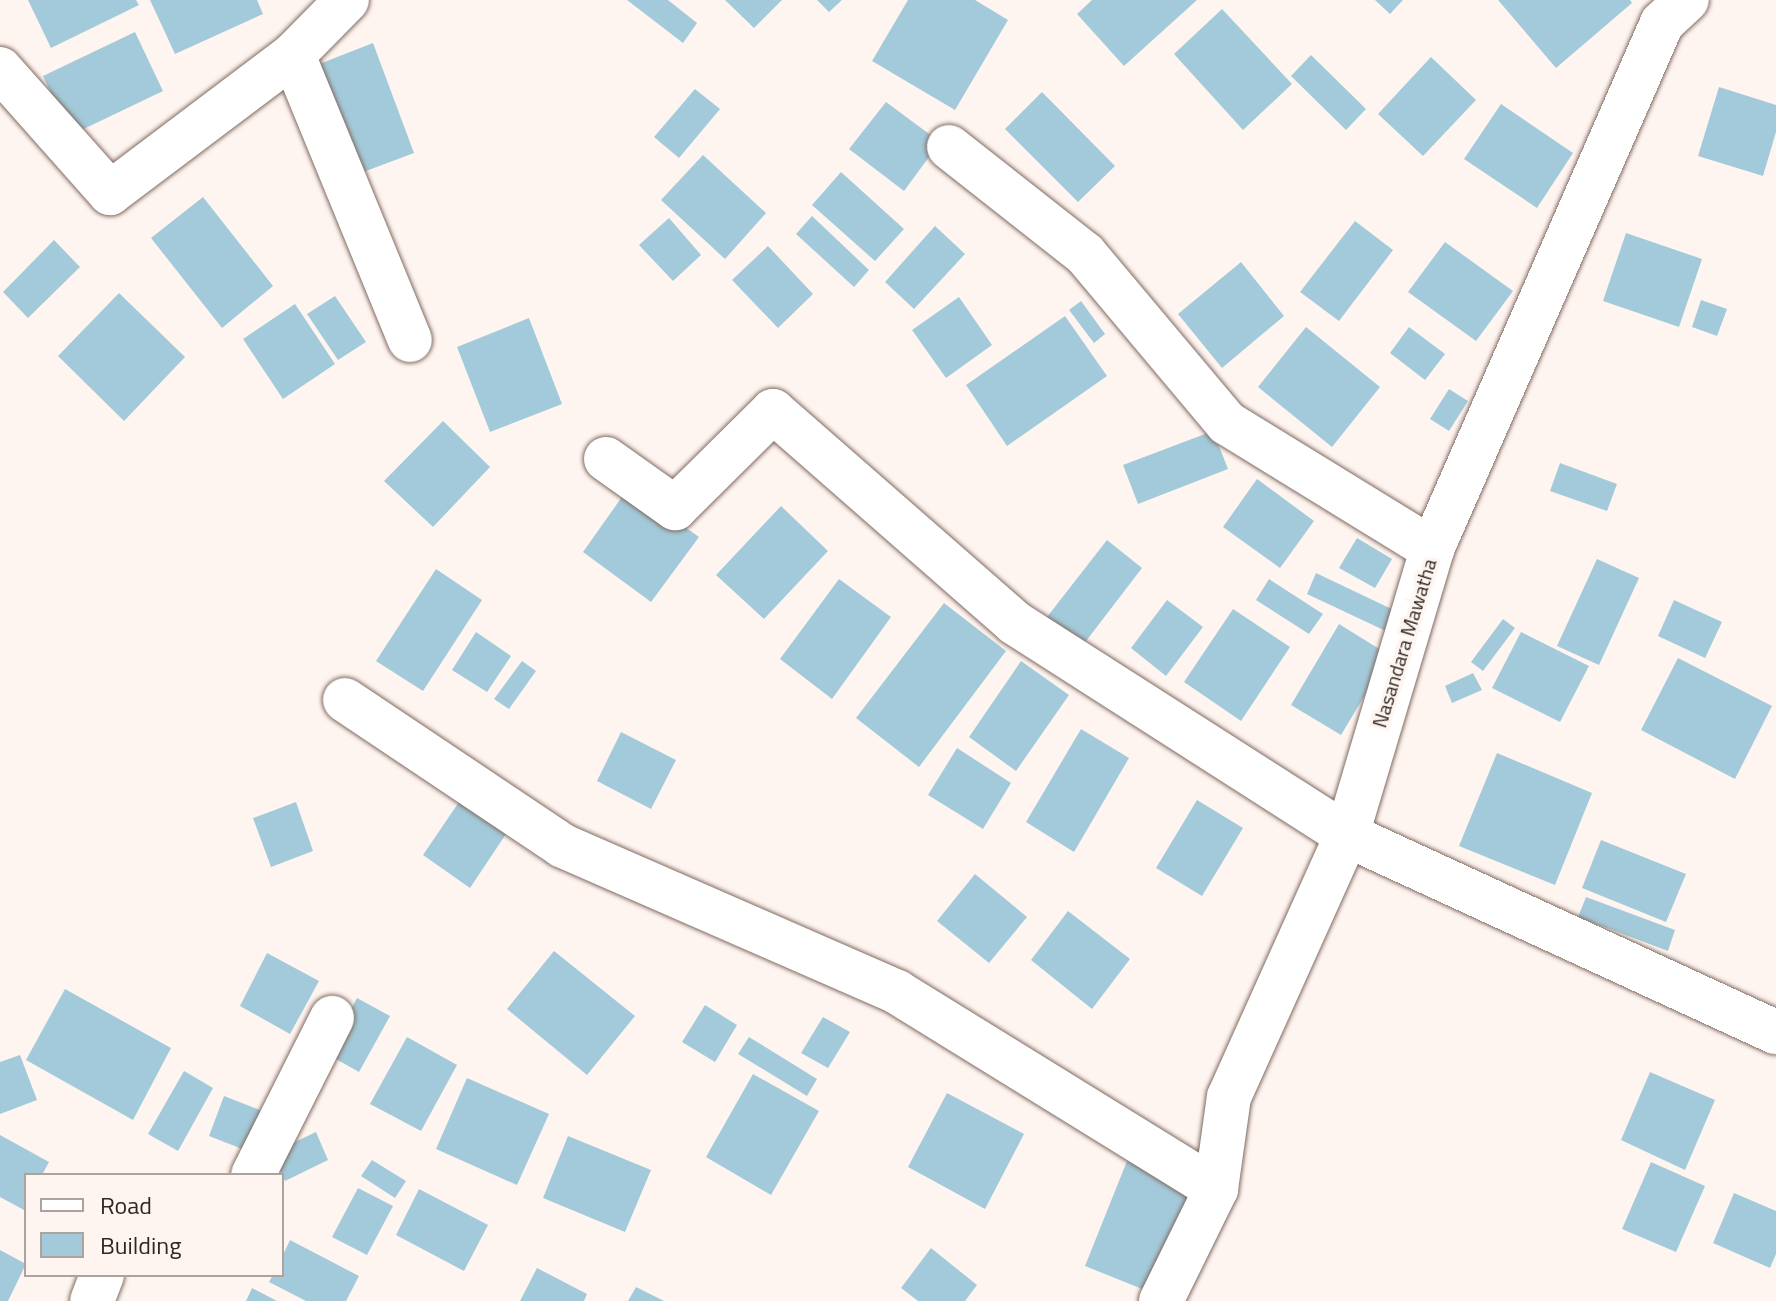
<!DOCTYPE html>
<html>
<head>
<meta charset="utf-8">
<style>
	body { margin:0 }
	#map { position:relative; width:1776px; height:1301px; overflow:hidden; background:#fff5f0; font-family:"Titillium Web",sans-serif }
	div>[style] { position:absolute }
	.building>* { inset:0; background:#a3cada }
	.roads { filter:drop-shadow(0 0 2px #806b62) drop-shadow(0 0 2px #806b62) }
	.street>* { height:44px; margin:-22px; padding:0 22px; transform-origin:22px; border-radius:22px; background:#fff }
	span { translate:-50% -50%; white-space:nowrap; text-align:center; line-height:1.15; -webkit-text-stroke:7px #fff5f0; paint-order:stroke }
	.street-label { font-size:20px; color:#2f2622 }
	.legend { position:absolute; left:24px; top:1173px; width:260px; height:104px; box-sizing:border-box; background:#fff5f0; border:2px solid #aca29e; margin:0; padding:10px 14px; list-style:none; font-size:24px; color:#2f2622 }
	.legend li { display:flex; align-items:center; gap:16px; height:40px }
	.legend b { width:40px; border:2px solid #aca29e }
</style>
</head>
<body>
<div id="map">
	<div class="building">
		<div style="clip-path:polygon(28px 0,136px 0,139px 5px,51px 48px)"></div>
		<div style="clip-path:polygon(150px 0,257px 0,263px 14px,175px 54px)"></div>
		<div style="clip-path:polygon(627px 0,668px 0,697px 23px,683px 43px)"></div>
		<div style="clip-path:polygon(725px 0,782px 0,754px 28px)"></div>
		<div style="clip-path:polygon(817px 0,842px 0,829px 12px)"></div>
		<div style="clip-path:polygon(908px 0,975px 0,1008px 20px,955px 110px,872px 61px)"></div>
		<div style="clip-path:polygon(1092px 0,1197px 0,1124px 66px,1077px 14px)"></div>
		<div style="clip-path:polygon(1375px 0,1403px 0,1390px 14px)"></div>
		<div style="clip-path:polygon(1498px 0,1630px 0,1632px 3px,1556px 68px)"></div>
		<div style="clip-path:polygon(1222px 9px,1292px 84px,1243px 130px,1174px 54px)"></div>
		<div style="clip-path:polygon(135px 32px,163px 91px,71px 135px,43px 76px)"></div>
		<div style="clip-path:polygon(373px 43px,414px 153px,350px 177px,309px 68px)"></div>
		<div style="clip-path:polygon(1311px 55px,1366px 109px,1346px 130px,1291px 76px)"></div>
		<div style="clip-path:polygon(1431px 57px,1476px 100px,1423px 156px,1378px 114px)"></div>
		<div style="clip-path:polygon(1719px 87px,1776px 105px,1776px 132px,1763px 176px,1698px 156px)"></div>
		<div style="clip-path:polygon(695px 89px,720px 109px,679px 158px,654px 137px)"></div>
		<div style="clip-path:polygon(1042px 92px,1115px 166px,1078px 202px,1005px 129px)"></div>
		<div style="clip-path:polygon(886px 102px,940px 142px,904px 191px,849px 149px)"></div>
		<div style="clip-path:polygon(1501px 104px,1573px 153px,1537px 208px,1464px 159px)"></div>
		<div style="clip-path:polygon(703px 155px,766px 213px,725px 259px,661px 200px)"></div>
		<div style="clip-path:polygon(841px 172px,904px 229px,875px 261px,812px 205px)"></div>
		<div style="clip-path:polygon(203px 197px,273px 286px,222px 328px,151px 238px)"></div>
		<div style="clip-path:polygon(812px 216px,869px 270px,854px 287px,796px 234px)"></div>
		<div style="clip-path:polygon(669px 218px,701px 255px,673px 281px,639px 245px)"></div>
		<div style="clip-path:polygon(1355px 221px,1393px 250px,1339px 321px,1300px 292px)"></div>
		<div style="clip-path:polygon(935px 226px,965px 254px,914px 309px,885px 282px)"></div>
		<div style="clip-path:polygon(1626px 233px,1702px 259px,1679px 327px,1603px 301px)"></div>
		<div style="clip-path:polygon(54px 240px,80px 267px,28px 318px,3px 292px)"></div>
		<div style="clip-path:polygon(1445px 242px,1513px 291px,1476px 341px,1408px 292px)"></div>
		<div style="clip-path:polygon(768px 246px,813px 294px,778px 328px,732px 280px)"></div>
		<div style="clip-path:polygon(1241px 262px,1284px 316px,1222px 368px,1178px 314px)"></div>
		<div style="clip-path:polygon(119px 293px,185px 357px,124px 421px,58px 356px)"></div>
		<div style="clip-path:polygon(335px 296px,366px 342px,338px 360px,307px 314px)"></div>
		<div style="clip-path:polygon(959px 297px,992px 345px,946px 378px,912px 330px)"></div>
		<div style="clip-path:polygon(1701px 300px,1727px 309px,1717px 336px,1692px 327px)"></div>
		<div style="clip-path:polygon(1081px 301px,1105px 334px,1094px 343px,1069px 310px)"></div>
		<div style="clip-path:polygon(295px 304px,335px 364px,283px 399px,243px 339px)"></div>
		<div style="clip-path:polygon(1065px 316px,1107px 376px,1007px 446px,966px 385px)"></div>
		<div style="clip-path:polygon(529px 318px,562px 404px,490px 432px,457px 347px)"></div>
		<div style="clip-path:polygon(1306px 327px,1380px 387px,1332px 447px,1258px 387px)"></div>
		<div style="clip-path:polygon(1409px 327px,1445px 354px,1425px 380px,1390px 353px)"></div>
		<div style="clip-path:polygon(1449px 389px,1468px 401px,1449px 431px,1430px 419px)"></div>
		<div style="clip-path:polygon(443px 421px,490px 467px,433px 527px,384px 481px)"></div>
		<div style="clip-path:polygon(1213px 431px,1228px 469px,1138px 504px,1123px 465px)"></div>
		<div style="clip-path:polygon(1560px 463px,1617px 484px,1607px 511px,1550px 491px)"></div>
		<div style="clip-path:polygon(1257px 479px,1314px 521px,1280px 568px,1223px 527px)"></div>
		<div style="clip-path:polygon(629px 487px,699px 537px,651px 602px,583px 552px)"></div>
		<div style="clip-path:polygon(781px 506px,828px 551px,764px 619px,716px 575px)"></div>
		<div style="clip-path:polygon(1357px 538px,1392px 559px,1375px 588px,1339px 568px)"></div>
		<div style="clip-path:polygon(1107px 540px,1142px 568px,1083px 645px,1047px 617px)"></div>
		<div style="clip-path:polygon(1597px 559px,1639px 578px,1599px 665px,1557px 646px)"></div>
		<div style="clip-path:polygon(436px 569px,482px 600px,423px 691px,376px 661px)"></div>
		<div style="clip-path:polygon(1316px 573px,1400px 613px,1390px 633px,1307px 594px)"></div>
		<div style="clip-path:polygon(839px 579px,891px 617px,832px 699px,780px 659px)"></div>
		<div style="clip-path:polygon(1269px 579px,1323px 614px,1309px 634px,1256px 600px)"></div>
		<div style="clip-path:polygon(1167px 600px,1203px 627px,1166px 676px,1131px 648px)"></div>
		<div style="clip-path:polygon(1674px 600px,1722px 622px,1705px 658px,1658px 636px)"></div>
		<div style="clip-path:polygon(944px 603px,1006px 651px,919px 767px,856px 718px)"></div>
		<div style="clip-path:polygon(1233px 609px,1290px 647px,1241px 721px,1184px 682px)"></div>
		<div style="clip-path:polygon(1503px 619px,1515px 628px,1483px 671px,1471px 662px)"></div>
		<div style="clip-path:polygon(1339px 624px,1389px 655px,1341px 735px,1291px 705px)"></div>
		<div style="clip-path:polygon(476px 632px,511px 656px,487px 692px,452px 670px)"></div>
		<div style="clip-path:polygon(1521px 632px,1589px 666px,1560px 722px,1492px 688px)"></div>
		<div style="clip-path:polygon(1678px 658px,1772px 706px,1735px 779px,1641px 730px)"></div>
		<div style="clip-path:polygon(522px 661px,536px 671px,509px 709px,494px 699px)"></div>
		<div style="clip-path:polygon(1021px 661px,1069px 695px,1016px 771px,969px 737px)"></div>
		<div style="clip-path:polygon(1473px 673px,1482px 690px,1452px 703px,1445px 686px)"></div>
		<div style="clip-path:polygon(1081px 729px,1129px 758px,1074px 852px,1026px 822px)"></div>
		<div style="clip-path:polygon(621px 732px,676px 760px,651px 809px,597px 781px)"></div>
		<div style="clip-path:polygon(957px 748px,1011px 783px,983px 829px,928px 795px)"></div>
		<div style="clip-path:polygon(1497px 753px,1592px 793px,1555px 885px,1459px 846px)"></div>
		<div style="clip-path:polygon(1197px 800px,1243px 828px,1202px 896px,1156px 868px)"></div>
		<div style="clip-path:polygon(296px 802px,313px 851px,271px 867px,253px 818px)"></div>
		<div style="clip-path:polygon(459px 802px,506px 834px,470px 888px,423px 855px)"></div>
		<div style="clip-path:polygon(1601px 840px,1686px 874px,1666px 922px,1582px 888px)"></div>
		<div style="clip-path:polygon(975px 874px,1027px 917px,989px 963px,937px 921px)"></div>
		<div style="clip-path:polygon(1586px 897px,1675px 930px,1668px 951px,1578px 917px)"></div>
		<div style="clip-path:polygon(1068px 911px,1130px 959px,1092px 1009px,1031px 960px)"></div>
		<div style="clip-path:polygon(554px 951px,635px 1016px,587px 1075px,507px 1009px)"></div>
		<div style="clip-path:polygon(267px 953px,319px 981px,290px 1034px,240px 1006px)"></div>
		<div style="clip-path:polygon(65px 989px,171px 1048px,133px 1120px,26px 1060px)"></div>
		<div style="clip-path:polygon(357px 998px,390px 1016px,359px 1072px,327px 1054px)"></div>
		<div style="clip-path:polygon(705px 1005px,737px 1025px,715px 1062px,682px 1042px)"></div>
		<div style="clip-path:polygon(823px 1017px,850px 1032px,828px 1068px,801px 1053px)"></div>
		<div style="clip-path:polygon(407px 1037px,457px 1065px,421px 1131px,370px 1104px)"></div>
		<div style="clip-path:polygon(749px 1037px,817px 1079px,807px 1096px,738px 1054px)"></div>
		<div style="clip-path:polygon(20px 1055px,37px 1100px,0 1114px,0 1062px)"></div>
		<div style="clip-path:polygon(184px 1071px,213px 1088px,178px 1151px,148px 1134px)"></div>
		<div style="clip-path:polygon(1650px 1072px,1715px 1100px,1685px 1170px,1621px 1140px)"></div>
		<div style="clip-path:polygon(753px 1074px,819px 1111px,771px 1195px,706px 1157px)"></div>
		<div style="clip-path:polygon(467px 1078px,549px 1114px,517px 1185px,436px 1149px)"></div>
		<div style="clip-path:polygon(947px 1093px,1024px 1134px,985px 1209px,908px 1167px)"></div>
		<div style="clip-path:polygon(224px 1096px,270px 1114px,255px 1154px,209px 1136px)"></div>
		<div style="clip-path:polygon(316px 1132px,328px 1160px,285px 1181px,272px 1153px)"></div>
		<div style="clip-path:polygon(0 1135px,49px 1162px,42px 1175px,26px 1175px,24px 1210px,0 1197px)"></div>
		<div style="clip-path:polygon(568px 1136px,651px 1170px,625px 1232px,543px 1198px)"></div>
		<div style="clip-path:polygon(372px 1160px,406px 1181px,395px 1198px,361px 1176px)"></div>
		<div style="clip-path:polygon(1127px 1161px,1203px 1193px,1162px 1297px,1085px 1266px)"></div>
		<div style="clip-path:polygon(1651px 1162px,1705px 1186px,1676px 1252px,1622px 1229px)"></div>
		<div style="clip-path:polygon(358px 1188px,393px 1206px,367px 1255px,332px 1237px)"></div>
		<div style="clip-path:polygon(419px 1189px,488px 1225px,464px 1271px,396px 1235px)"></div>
		<div style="clip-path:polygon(1734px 1193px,1776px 1211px,1776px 1254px,1770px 1268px,1713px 1243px)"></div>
		<div style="clip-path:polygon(290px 1240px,359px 1276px,346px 1301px,306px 1301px,269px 1282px,273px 1275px,282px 1275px,282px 1257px)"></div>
		<div style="clip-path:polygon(931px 1248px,977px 1285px,965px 1301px,918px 1301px,901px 1288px)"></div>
		<div style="clip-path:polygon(0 1250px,26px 1264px,8px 1301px,0 1301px)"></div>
		<div style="clip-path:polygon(537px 1268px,587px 1294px,584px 1301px,520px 1301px)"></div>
		<div style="clip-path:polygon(636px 1287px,664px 1301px,628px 1301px)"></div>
		<div style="clip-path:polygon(252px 1288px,277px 1301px,246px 1301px)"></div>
	</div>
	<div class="roads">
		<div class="street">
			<div style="left:293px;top:55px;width:308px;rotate:67.7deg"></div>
			<div style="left:0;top:69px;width:166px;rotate:48.4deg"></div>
			<div style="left:110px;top:193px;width:229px;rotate:-37deg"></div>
			<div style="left:293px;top:55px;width:77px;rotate:-45.5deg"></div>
			<div style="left:949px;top:147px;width:173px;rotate:38.2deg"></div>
			<div style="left:1085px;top:254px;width:221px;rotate:50deg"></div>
			<div style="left:1227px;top:423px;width:241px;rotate:31.6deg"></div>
			<div style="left:606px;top:459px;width:85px;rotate:35.4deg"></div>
			<div style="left:675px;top:508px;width:138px;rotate:-44.7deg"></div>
			<div style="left:773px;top:411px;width:322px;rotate:41.2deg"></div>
			<div style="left:1015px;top:623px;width:394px;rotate:32.6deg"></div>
			<div style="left:1347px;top:835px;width:472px;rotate:24.7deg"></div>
			<div style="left:345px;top:700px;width:262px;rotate:33.8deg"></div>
			<div style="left:563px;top:846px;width:365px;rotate:23.6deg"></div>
			<div style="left:897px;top:992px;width:375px;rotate:31.7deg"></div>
			<div style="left:253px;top:1175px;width:176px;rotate:-63.3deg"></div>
			<div style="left:92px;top:1301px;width:28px;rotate:-69deg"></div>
			<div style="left:1161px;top:1301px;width:125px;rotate:-63.8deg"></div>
			<div style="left:1216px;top:1189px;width:93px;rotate:-82deg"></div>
			<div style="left:1229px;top:1097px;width:287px;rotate:-65.8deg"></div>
			<div style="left:1347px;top:835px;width:298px;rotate:-73.4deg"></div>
			<div style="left:1432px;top:549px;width:574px;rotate:-66.38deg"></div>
			<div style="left:1662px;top:23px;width:34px;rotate:-43deg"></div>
		</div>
	</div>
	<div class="street-label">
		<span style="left:1404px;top:643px;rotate:-73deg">Nasandara Mawatha</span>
	</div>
	<ul class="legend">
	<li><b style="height:10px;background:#fff"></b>Road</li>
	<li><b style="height:22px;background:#a3cada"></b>Building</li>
	</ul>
</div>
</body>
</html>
